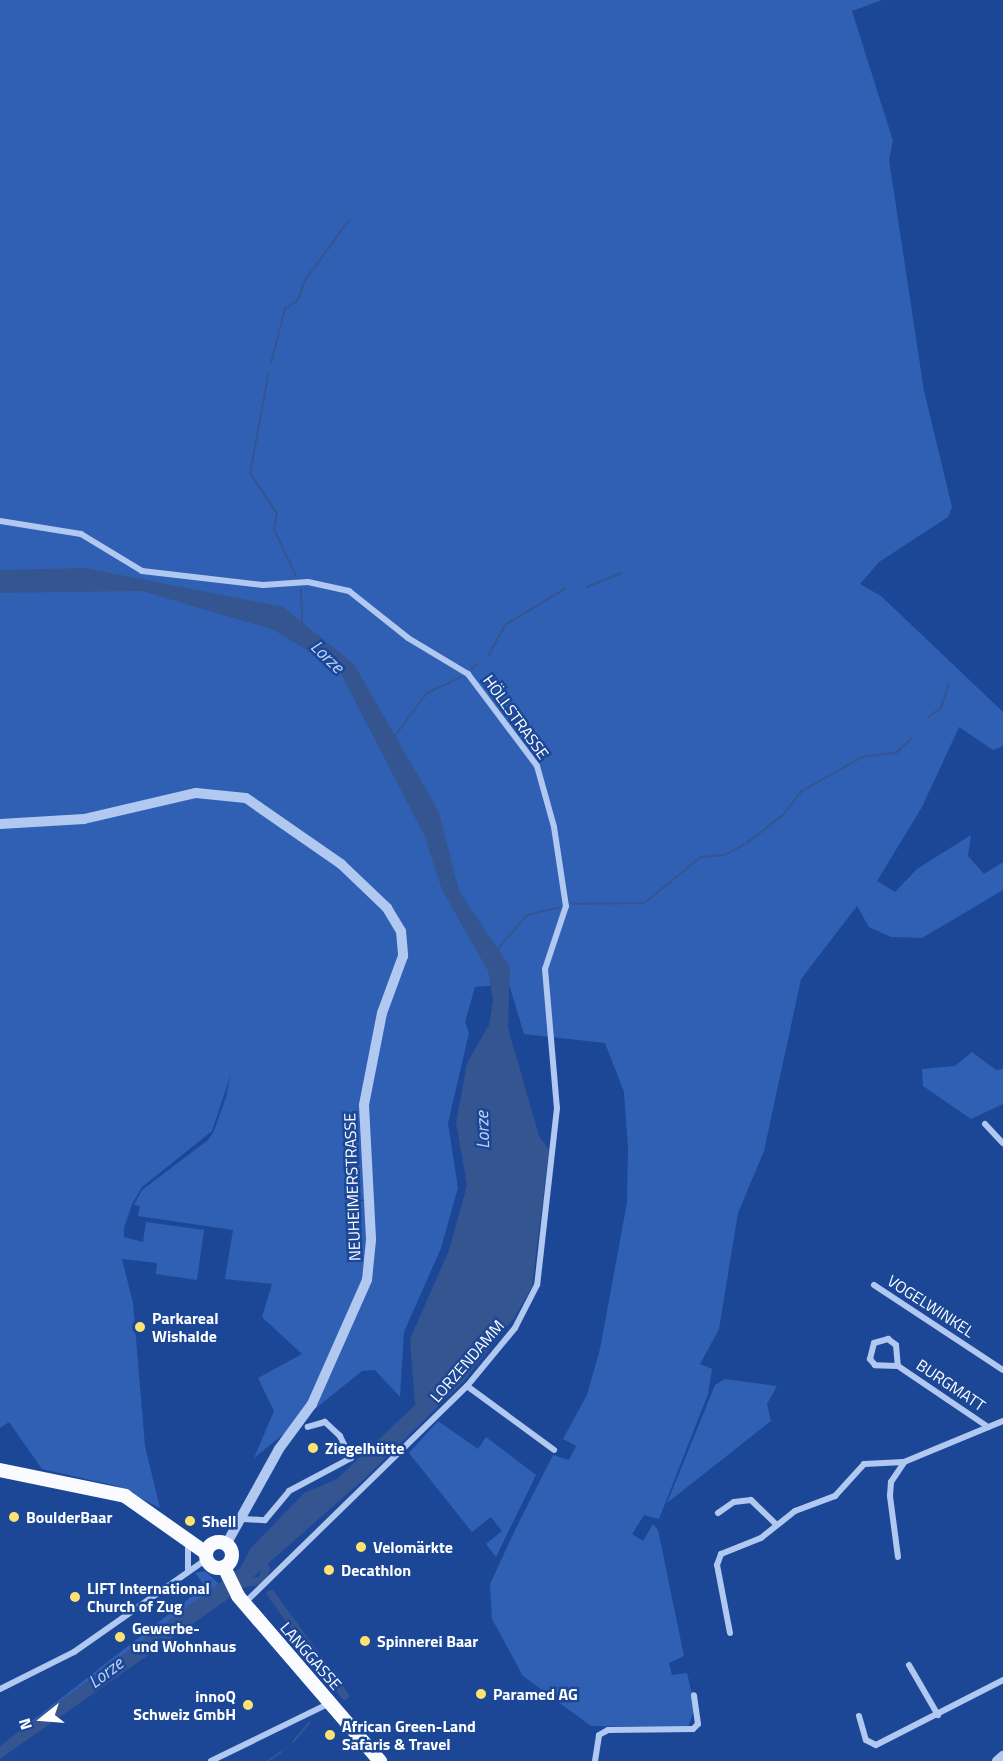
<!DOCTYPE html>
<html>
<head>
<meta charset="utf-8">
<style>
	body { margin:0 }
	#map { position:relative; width:1003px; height:1761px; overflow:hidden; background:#1c4797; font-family:"Titillium Web",sans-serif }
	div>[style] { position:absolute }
	.green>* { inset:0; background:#3060b4 }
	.water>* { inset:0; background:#355590 }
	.stream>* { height:2px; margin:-1px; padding:0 1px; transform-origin:1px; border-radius:1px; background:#355590 }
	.canal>* { height:8px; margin:-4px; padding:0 4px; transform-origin:4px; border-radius:4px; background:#355590 }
	.minor>* { height:6px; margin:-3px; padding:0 3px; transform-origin:3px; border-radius:3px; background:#b1c8f0 }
	.tertiary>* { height:10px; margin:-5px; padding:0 5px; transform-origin:5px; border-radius:5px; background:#b1c8f0 }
	.primary>* { height:14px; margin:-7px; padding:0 7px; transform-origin:7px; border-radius:7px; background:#fafbff }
	.primary>.ring { margin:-7px; padding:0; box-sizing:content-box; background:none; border:14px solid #fafbff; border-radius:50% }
	.dots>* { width:16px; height:16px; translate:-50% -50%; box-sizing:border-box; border:3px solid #1c4797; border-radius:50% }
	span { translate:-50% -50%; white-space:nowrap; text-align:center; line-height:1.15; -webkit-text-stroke:5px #1c4797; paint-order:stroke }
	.street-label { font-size:16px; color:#fff }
	.poi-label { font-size:16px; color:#fff; font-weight:700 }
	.left { translate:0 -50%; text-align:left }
	.right { translate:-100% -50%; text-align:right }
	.water-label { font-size:18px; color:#bdd3f6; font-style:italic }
	.north { position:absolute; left:12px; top:1689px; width:60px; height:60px; -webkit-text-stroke:4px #1c4797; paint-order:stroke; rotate:253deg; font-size:16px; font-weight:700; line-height:24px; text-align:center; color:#fff }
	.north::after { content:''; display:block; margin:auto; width:21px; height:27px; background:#fff; clip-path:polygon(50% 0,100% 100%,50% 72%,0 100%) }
</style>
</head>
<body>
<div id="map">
	<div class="green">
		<div style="clip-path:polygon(0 0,882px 0,852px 11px,893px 141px,889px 160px,924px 391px,952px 507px,948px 517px,879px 562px,860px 584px,881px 596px,1003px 712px,1003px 746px,993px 750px,959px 727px,922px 807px,877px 881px,895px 892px,917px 869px,971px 835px,968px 856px,984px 874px,1003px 862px,1003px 890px,922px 938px,891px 937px,869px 927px,857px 906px,801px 979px,764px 1151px,738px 1213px,719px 1329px,700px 1364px,712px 1369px,708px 1394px,659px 1519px,644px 1515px,632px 1534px,643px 1541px,653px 1524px,658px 1530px,684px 1656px,669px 1663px,672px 1675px,687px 1673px,695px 1707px,688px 1727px,591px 1726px,523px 1676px,492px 1619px,490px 1584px,517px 1526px,553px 1455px,569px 1460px,576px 1446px,563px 1439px,587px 1395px,600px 1349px,627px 1203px,628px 1148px,624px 1092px,605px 1043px,524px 1034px,509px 984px,475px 987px,465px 1022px,469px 1033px,448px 1123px,458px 1188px,441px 1248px,404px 1332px,400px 1397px,375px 1370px,362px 1371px,254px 1458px,274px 1411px,258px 1378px,302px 1354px,262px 1317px,272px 1284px,225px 1279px,233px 1230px,138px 1216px,140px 1206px,134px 1205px,142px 1190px,208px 1140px,214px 1131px,226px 1097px,231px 1074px,212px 1131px,142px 1187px,132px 1204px,124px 1228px,124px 1237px,143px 1242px,146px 1222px,204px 1230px,197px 1280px,156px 1274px,157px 1263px,122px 1259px,133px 1303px,145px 1446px,160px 1508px,117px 1486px,42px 1469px,9px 1422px,0 1428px)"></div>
		<div style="clip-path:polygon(972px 1052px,996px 1070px,1003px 1069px,1003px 1104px,971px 1119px,923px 1086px,922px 1069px,955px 1066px)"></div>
		<div style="clip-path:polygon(725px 1379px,777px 1386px,767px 1404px,771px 1421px,667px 1503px,715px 1385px)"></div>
		<div style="clip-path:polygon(438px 1421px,478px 1449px,486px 1437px,536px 1475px,496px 1557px,486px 1544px,502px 1531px,491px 1517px,472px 1532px,409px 1453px)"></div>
		<div style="clip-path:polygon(205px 1571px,219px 1584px,0 1746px,205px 1586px,195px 1573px)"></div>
	</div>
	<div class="water">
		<div style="clip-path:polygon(85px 568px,283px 607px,354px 664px,439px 812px,459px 891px,510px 967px,508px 1028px,539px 1136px,549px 1150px,532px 1287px,514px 1318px,463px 1382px,364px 1479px,228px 1599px,0 1759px,0 1746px,241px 1567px,250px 1549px,304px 1493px,337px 1479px,415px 1405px,410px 1339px,449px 1250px,467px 1185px,456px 1123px,467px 1063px,489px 1025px,493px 1000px,488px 971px,442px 890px,424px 835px,339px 670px,274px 630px,142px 591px,0 593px,0 570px)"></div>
	</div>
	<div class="stream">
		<div style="left:271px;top:363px;width:56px;rotate:-75.5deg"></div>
		<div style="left:285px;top:309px;width:14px;rotate:-34deg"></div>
		<div style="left:297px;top:301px;width:24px;rotate:-68deg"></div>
		<div style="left:306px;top:279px;width:73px;rotate:-53.9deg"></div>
		<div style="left:268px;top:375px;width:101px;rotate:100.3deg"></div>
		<div style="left:250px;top:474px;width:47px;rotate:55.3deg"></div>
		<div style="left:277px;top:513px;width:16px;rotate:101deg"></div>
		<div style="left:274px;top:529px;width:52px;rotate:64.9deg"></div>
		<div style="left:587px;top:587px;width:37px;rotate:-22deg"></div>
		<div style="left:301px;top:589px;width:36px;rotate:88deg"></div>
		<div style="left:488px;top:656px;width:35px;rotate:-61deg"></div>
		<div style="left:505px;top:625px;width:71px;rotate:-31.2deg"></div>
		<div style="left:472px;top:669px;width:8px;rotate:-40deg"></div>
		<div style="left:928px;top:717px;width:16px;rotate:-35deg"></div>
		<div style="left:941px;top:708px;width:25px;rotate:-72deg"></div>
		<div style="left:394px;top:737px;width:55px;rotate:-53.1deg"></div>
		<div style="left:427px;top:693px;width:38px;rotate:-25deg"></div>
		<div style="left:572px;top:904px;width:72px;rotate:-0.8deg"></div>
		<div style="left:644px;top:903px;width:73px;rotate:-38.9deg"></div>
		<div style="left:701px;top:857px;width:24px;rotate:-5deg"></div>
		<div style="left:725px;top:855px;width:26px;rotate:-29deg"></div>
		<div style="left:748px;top:842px;width:44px;rotate:-37.6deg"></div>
		<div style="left:783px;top:815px;width:31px;rotate:-52deg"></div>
		<div style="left:802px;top:791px;width:69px;rotate:-29.5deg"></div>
		<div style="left:862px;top:757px;width:34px;rotate:-7deg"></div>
		<div style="left:896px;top:753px;width:21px;rotate:-43deg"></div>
		<div style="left:497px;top:950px;width:46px;rotate:-49.4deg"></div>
		<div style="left:527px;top:915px;width:32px;rotate:-13deg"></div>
		<div style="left:293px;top:1742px;width:25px;rotate:-50deg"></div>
		<div style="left:268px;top:1761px;width:16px;rotate:-35deg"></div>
	</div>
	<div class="canal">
		<div style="left:235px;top:1585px;width:27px;rotate:-10deg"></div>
		<div style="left:262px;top:1580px;width:12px;rotate:-70deg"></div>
		<div style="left:266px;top:1569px;width:12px;rotate:-121deg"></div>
		<div style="left:271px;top:1594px;width:126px;rotate:54deg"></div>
	</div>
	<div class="minor">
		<div style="left:0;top:521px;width:82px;rotate:9.1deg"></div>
		<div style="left:81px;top:534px;width:71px;rotate:31.2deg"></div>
		<div style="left:142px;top:571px;width:122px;rotate:6.6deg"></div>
		<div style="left:263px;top:585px;width:45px;rotate:-3.8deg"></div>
		<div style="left:308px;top:582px;width:42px;rotate:12.4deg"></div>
		<div style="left:349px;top:591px;width:75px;rotate:38.5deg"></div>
		<div style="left:408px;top:638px;width:70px;rotate:31deg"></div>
		<div style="left:468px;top:674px;width:115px;rotate:53.1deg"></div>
		<div style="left:537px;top:766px;width:63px;rotate:74.4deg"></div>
		<div style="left:554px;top:827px;width:80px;rotate:81.4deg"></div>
		<div style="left:566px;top:906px;width:66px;rotate:108.4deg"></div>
		<div style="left:545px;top:969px;width:140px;rotate:85.1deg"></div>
		<div style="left:557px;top:1108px;width:178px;rotate:96.4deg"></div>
		<div style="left:537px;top:1285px;width:48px;rotate:117.1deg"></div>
		<div style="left:515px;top:1328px;width:75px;rotate:129.6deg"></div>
		<div style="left:467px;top:1386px;width:310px;rotate:135.7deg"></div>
		<div style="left:985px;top:1124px;width:26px;rotate:47deg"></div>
		<div style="left:874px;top:1285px;width:154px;rotate:33.4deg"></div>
		<div style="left:898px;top:1366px;width:23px;rotate:-178deg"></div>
		<div style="left:875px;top:1365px;width:8px;rotate:-130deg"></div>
		<div style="left:870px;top:1359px;width:16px;rotate:-76deg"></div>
		<div style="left:874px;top:1343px;width:15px;rotate:-16deg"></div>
		<div style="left:888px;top:1339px;width:10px;rotate:37deg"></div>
		<div style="left:896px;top:1345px;width:21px;rotate:85deg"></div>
		<div style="left:898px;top:1366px;width:109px;rotate:34.1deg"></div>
		<div style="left:467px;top:1386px;width:108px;rotate:36.3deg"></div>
		<div style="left:718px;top:1513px;width:19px;rotate:-35deg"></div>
		<div style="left:734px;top:1502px;width:17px;rotate:-7deg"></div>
		<div style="left:751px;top:1500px;width:35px;rotate:44deg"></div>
		<div style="left:243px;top:1519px;width:22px;rotate:3deg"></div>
		<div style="left:265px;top:1520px;width:38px;rotate:-50deg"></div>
		<div style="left:289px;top:1491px;width:70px;rotate:-28deg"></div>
		<div style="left:351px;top:1458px;width:25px;rotate:-117deg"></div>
		<div style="left:340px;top:1436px;width:21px;rotate:-137deg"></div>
		<div style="left:325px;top:1422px;width:18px;rotate:164deg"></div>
		<div style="left:898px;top:1557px;width:62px;rotate:-97.5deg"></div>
		<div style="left:890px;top:1496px;width:14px;rotate:-86deg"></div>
		<div style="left:891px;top:1482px;width:23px;rotate:-56deg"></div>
		<div style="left:188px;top:1569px;width:25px;rotate:-90deg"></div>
		<div style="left:730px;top:1633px;width:69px;rotate:-100.8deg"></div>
		<div style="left:717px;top:1565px;width:12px;rotate:-70deg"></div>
		<div style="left:721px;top:1554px;width:43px;rotate:-21.8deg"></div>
		<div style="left:761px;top:1538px;width:43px;rotate:-38.5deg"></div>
		<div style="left:795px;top:1511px;width:43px;rotate:-20.6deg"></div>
		<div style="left:835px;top:1496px;width:43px;rotate:-47.8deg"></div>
		<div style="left:864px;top:1464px;width:40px;rotate:-2.9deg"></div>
		<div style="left:904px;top:1462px;width:107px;rotate:-22.5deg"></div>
		<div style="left:909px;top:1665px;width:58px;rotate:59.9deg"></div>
		<div style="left:0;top:1689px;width:83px;rotate:-26.6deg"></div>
		<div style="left:74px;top:1652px;width:162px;rotate:-35deg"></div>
		<div style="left:859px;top:1716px;width:25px;rotate:74deg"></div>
		<div style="left:866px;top:1740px;width:11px;rotate:27deg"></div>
		<div style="left:876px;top:1745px;width:143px;rotate:-27.1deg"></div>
		<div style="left:211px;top:1761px;width:132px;rotate:-26deg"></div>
		<div style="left:595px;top:1761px;width:26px;rotate:-81deg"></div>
		<div style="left:599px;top:1735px;width:10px;rotate:-29deg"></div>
		<div style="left:608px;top:1730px;width:85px;rotate:-0.7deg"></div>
		<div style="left:693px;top:1729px;width:7px;rotate:-45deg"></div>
		<div style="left:698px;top:1724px;width:29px;rotate:-98deg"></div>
	</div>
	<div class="tertiary">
		<div style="left:0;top:824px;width:84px;rotate:-3.4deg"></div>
		<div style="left:84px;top:819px;width:115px;rotate:-13.1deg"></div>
		<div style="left:196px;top:793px;width:50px;rotate:5.7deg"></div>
		<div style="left:246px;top:798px;width:116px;rotate:34.8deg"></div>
		<div style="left:341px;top:864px;width:64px;rotate:43.7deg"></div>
		<div style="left:387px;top:908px;width:27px;rotate:59deg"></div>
		<div style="left:401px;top:931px;width:25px;rotate:85deg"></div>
		<div style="left:403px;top:956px;width:61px;rotate:110.2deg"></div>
		<div style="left:382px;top:1013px;width:94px;rotate:101.1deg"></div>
		<div style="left:364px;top:1105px;width:135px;rotate:87deg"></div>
		<div style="left:371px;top:1240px;width:40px;rotate:95.7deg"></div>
		<div style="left:367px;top:1280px;width:136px;rotate:113.9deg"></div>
		<div style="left:312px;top:1404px;width:56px;rotate:126.3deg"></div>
		<div style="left:279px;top:1449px;width:107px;rotate:119deg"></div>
		<div style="left:997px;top:1761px;width:8px;rotate:-40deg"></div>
	</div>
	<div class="primary">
		<div style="left:0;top:1470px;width:128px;rotate:11.7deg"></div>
		<div style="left:125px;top:1496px;width:99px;rotate:35.1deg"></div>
		<div class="ring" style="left:206px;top:1542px;width:12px;height:12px"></div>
		<div style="left:224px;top:1567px;width:32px;rotate:64deg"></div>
		<div style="left:238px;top:1596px;width:218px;rotate:49.3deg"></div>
	</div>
	<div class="dots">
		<div style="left:140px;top:1327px;background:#ffe270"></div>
		<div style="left:313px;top:1448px;background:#ffe270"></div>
		<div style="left:14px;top:1517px;background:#ffe270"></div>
		<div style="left:190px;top:1521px;background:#ffe270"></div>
		<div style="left:361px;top:1547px;background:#ffe270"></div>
		<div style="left:329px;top:1570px;background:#ffe270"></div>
		<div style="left:75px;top:1597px;background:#ffe270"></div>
		<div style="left:120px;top:1637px;background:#ffe270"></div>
		<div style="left:365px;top:1641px;background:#ffe270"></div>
		<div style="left:481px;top:1694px;background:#ffe270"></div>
		<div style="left:248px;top:1705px;background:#ffe270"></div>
		<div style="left:330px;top:1735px;background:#ffe270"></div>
	</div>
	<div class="street-label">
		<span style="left:516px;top:717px;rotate:54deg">HÖLLSTRASSE</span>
		<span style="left:352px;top:1187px;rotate:-92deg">NEUHEIMERSTRASSE</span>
		<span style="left:931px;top:1306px;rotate:33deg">VOGELWINKEL</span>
		<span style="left:467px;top:1361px;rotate:-49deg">LORZENDAMM</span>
		<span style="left:951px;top:1385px;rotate:34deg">BURGMATT</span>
		<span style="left:311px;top:1656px;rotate:49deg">LANGGASSE</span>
	</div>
	<div class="poi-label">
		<span class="left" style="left:152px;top:1327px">Parkareal<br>Wishalde</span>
		<span class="left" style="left:325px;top:1448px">Ziegelhütte</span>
		<span class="left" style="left:26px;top:1517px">BoulderBaar</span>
		<span class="left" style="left:202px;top:1521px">Shell</span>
		<span class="left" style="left:373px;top:1547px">Velomärkte</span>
		<span class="left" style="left:341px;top:1570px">Decathlon</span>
		<span class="left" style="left:87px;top:1597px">LIFT International<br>Church of Zug</span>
		<span class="left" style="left:132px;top:1637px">Gewerbe-<br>und Wohnhaus</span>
		<span class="left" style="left:377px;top:1641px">Spinnerei Baar</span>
		<span class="left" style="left:493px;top:1694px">Paramed AG</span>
		<span class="right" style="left:236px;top:1705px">innoQ<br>Schweiz GmbH</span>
		<span class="left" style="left:342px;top:1735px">African Green-Land<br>Safaris &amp; Travel</span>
	</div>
	<div class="water-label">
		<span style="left:327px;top:657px;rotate:44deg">Lorze</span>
		<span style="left:483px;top:1130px;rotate:-92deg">Lorze</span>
		<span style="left:106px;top:1673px;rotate:-37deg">Lorze</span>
	</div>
	<div class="north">N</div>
</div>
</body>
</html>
